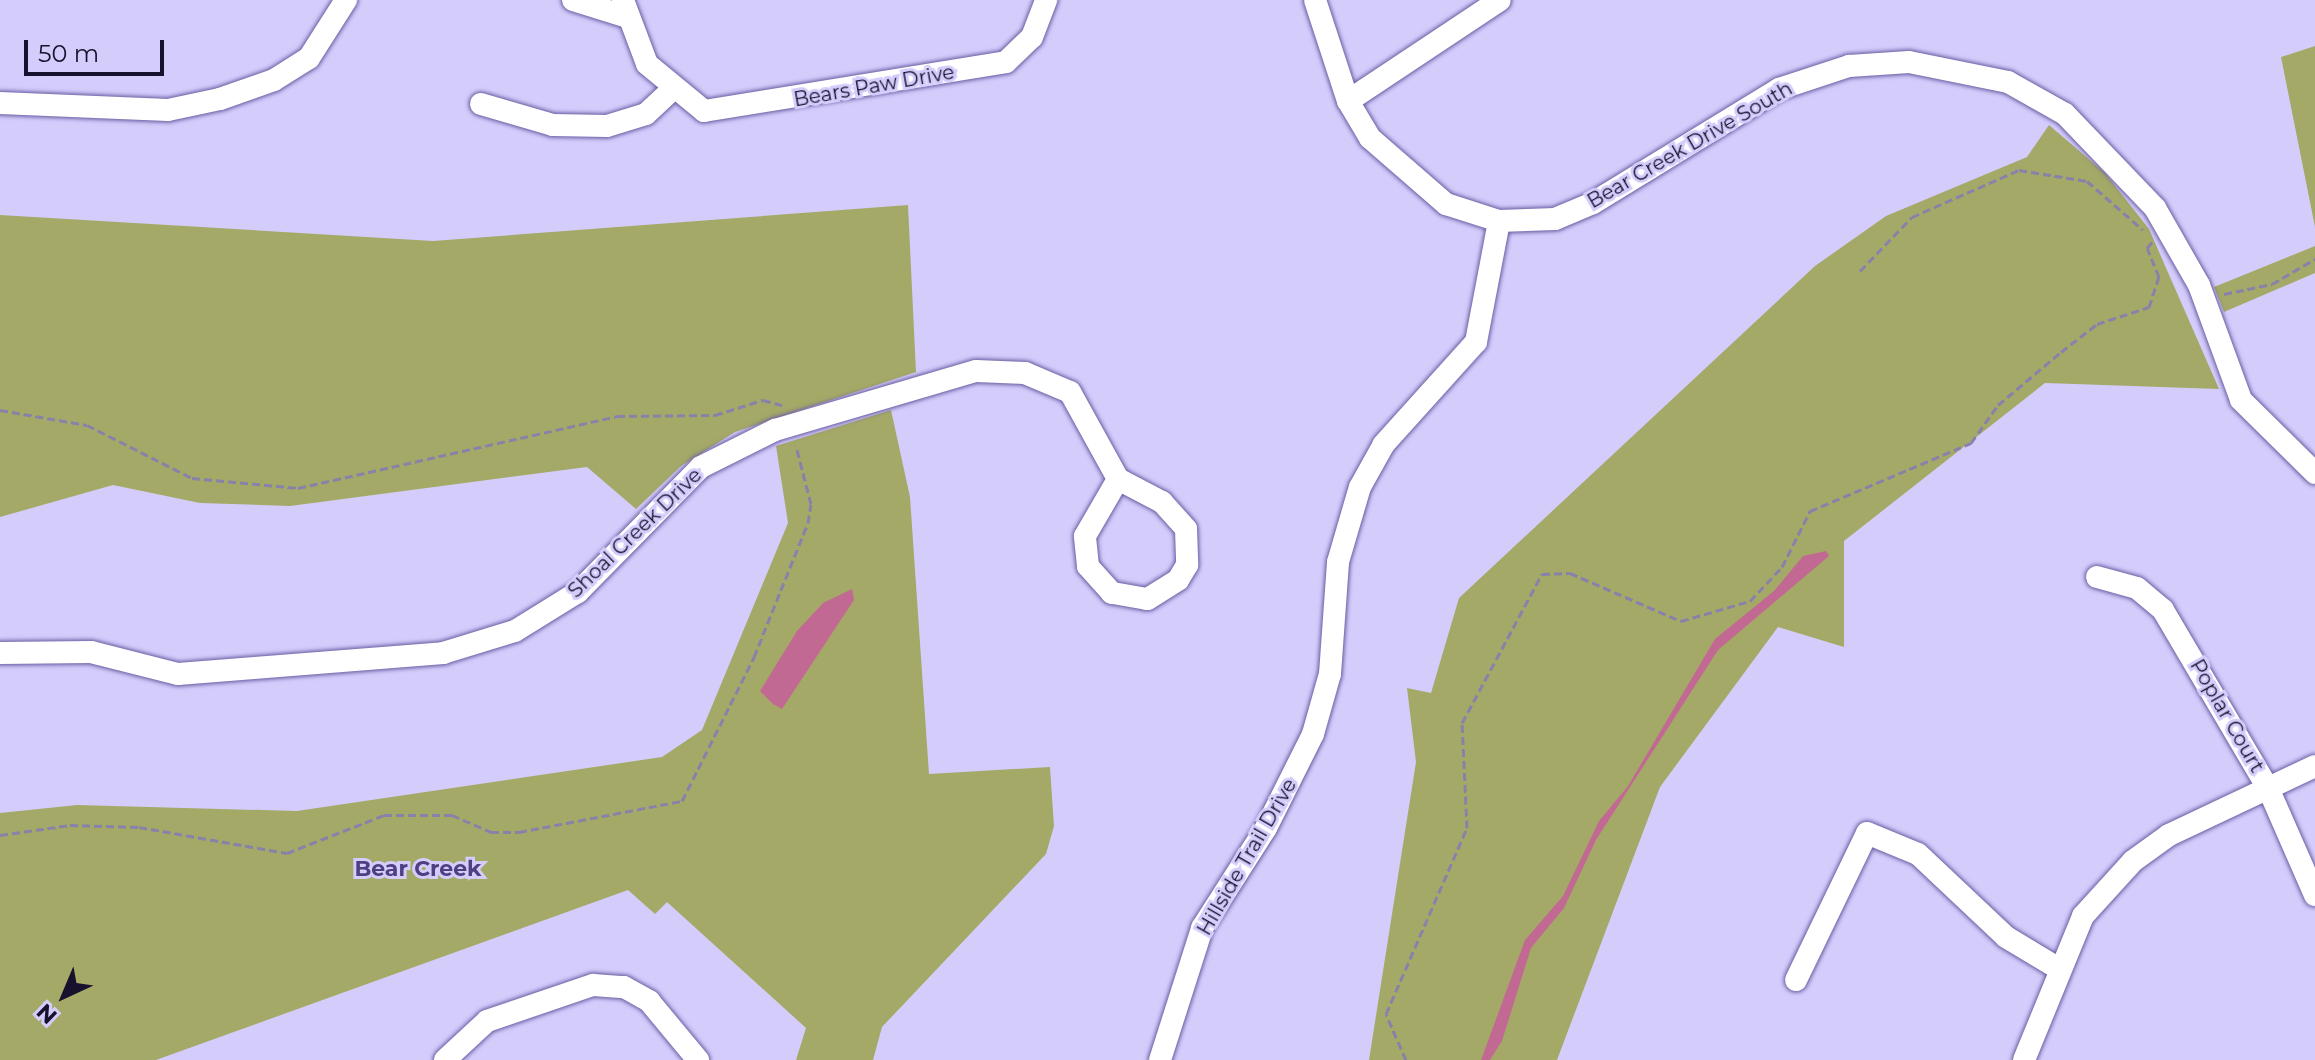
<!DOCTYPE html>
<html>
<head>
<meta charset="utf-8">
<style>
	body { margin:0 }
	#map { position:relative; width:2315px; height:1060px; overflow:hidden; background:#d4cdfc; font-family:Montserrat,sans-serif }
	div>[style] { position:absolute }
	.green>* { inset:0; background:#a5a967 }
	.water>* { inset:0; background:#c26993 }
	.path>* { height:3px; margin-top:-1.5px; transform-origin:0; background:repeating-linear-gradient(90deg,#8881a9 0 8px,transparent 0 12px) }
	.roads { filter:drop-shadow(0 0 2px #6b5da3) drop-shadow(0 0 2px #6b5da3) }
	.minor>* { height:22px; margin:-11px; padding:0 11px; transform-origin:11px; border-radius:11px; background:#fff }
	span { translate:-50% -50%; white-space:nowrap; text-align:center; line-height:1.15; -webkit-text-stroke:6px #d4cdfc; paint-order:stroke }
	.street-label { font-size:20px; color:#17112d }
	.neighbourhood-label { font-size:22px; color:#4f3f82; font-weight:700 }
	.north { position:absolute; left:24px; top:956px; width:80px; height:80px; -webkit-text-stroke:6px #d4cdfc; paint-order:stroke; rotate:224deg; font-size:22px; font-weight:700; line-height:32px; text-align:center; color:#17112d }
	.north::after { content:''; display:block; margin:auto; width:28px; height:36px; background:#17112d; clip-path:polygon(50% 0,100% 100%,50% 72%,0 100%) }
	.scale { position:absolute; left:24px; top:40px; width:140px; height:36px; box-sizing:border-box; border:4px solid #17112d; border-top:0; padding-left:10px; font-size:24px; line-height:28px; white-space:nowrap; color:#17112d; -webkit-text-stroke:6px #d4cdfc; paint-order:stroke }
</style>
</head>
<body>
<div id="map">
	<div class="green">
		<div style="clip-path:polygon(2315px 46px,2315px 227px,2281px 57px)"></div>
		<div style="clip-path:polygon(2049px 125px,2105px 173px,2149px 229px,2219px 389px,2045px 383px,1844px 541px,1844px 647px,1778px 627px,1660px 787px,1557px 1060px,1369px 1060px,1416px 762px,1407px 688px,1431px 693px,1459px 598px,1815px 266px,1886px 216px,2027px 157px)"></div>
		<div style="clip-path:polygon(908px 205px,916px 372px,735px 432px,681px 466px,636px 509px,587px 467px,290px 506px,200px 503px,113px 485px,0 517px,0 215px,433px 241px)"></div>
		<div style="clip-path:polygon(2315px 246px,2315px 273px,2224px 312px,2214px 287px)"></div>
		<div style="clip-path:polygon(891px 410px,910px 497px,929px 774px,1050px 767px,1054px 826px,1046px 854px,882px 1027px,873px 1060px,796px 1060px,806px 1028px,667px 902px,655px 914px,628px 890px,156px 1060px,0 1060px,0 813px,77px 805px,297px 811px,662px 757px,702px 730px,788px 523px,776px 446px)"></div>
	</div>
	<div class="water">
		<div style="clip-path:polygon(1826px 551px,1829px 556px,1718px 650px,1596px 840px,1564px 908px,1531px 948px,1502px 1041px,1490px 1060px,1481px 1060px,1525px 940px,1563px 896px,1599px 821px,1628px 786px,1715px 639px,1774px 591px,1803px 556px)"></div>
		<div style="clip-path:polygon(852px 589px,854px 600px,782px 709px,773px 704px,760px 691px,797px 631px,823px 603px)"></div>
	</div>
	<div class="path">
		<div style="left:1860px;top:271px;width:75px;rotate:-46.1deg"></div>
		<div style="left:1912px;top:217px;width:117px;rotate:-23.7deg"></div>
		<div style="left:2019px;top:170px;width:69px;rotate:9.2deg"></div>
		<div style="left:2087px;top:181px;width:74px;rotate:41.2deg"></div>
		<div style="left:2224px;top:294px;width:49px;rotate:-11.8deg"></div>
		<div style="left:2272px;top:284px;width:50px;rotate:-30.2deg"></div>
		<div style="left:0;top:410px;width:88px;rotate:9.8deg"></div>
		<div style="left:87px;top:425px;width:118px;rotate:26.8deg"></div>
		<div style="left:192px;top:478px;width:106px;rotate:5.4deg"></div>
		<div style="left:298px;top:488px;width:327px;rotate:-12.7deg"></div>
		<div style="left:617px;top:416px;width:98px;rotate:-0.6deg"></div>
		<div style="left:715px;top:415px;width:50px;rotate:-17.4deg"></div>
		<div style="left:763px;top:400px;width:20px;rotate:15deg"></div>
		<div style="left:0;top:835px;width:71px;rotate:-8.1deg"></div>
		<div style="left:70px;top:825px;width:69px;rotate:1.7deg"></div>
		<div style="left:139px;top:827px;width:150px;rotate:10deg"></div>
		<div style="left:287px;top:853px;width:104px;rotate:-21.4deg"></div>
		<div style="left:384px;top:815px;width:68px"></div>
		<div style="left:452px;top:815px;width:43px;rotate:23.6deg"></div>
		<div style="left:491px;top:832px;width:28px"></div>
		<div style="left:519px;top:832px;width:166px;rotate:-10.8deg"></div>
		<div style="left:682px;top:801px;width:161px;rotate:-63.4deg"></div>
		<div style="left:754px;top:657px;width:144px;rotate:-68.1deg"></div>
		<div style="left:808px;top:523px;width:19px;rotate:-81deg"></div>
		<div style="left:811px;top:504px;width:60px;rotate:-104.5deg"></div>
		<div style="left:1406px;top:1060px;width:50px;rotate:-113.5deg"></div>
		<div style="left:1386px;top:1014px;width:203px;rotate:-66.5deg"></div>
		<div style="left:1467px;top:828px;width:105px;rotate:-92.7deg"></div>
		<div style="left:1462px;top:723px;width:169px;rotate:-61.8deg"></div>
		<div style="left:1542px;top:574px;width:28px;rotate:-2deg"></div>
		<div style="left:1570px;top:573px;width:121px;rotate:23.4deg"></div>
		<div style="left:1681px;top:621px;width:72px;rotate:-16.2deg"></div>
		<div style="left:1750px;top:601px;width:47px;rotate:-46.7deg"></div>
		<div style="left:1782px;top:567px;width:63px;rotate:-63.4deg"></div>
		<div style="left:1810px;top:511px;width:175px;rotate:-22.9deg"></div>
		<div style="left:1971px;top:443px;width:47px;rotate:-54.6deg"></div>
		<div style="left:1998px;top:405px;width:82px;rotate:-40.1deg"></div>
		<div style="left:2061px;top:352px;width:46px;rotate:-37.9deg"></div>
		<div style="left:2097px;top:324px;width:55px;rotate:-18.1deg"></div>
		<div style="left:2149px;top:307px;width:32px;rotate:-72deg"></div>
		<div style="left:2159px;top:277px;width:31px;rotate:-112deg"></div>
		<div style="left:2147px;top:248px;width:8px;rotate:-50deg"></div>
	</div>
	<div class="roads">
		<div class="minor">
			<div style="left:573px;top:0;width:53px;rotate:17.4deg"></div>
			<div style="left:623px;top:0;width:68px;rotate:69.4deg"></div>
			<div style="left:647px;top:64px;width:74px;rotate:39.5deg"></div>
			<div style="left:704px;top:111px;width:306px;rotate:-9.2deg"></div>
			<div style="left:1006px;top:62px;width:36px;rotate:-44deg"></div>
			<div style="left:1032px;top:37px;width:40px;rotate:-69deg"></div>
			<div style="left:1315px;top:0;width:106px;rotate:71.9deg"></div>
			<div style="left:1348px;top:101px;width:43px;rotate:59.3deg"></div>
			<div style="left:1370px;top:138px;width:101px;rotate:41deg"></div>
			<div style="left:1446px;top:204px;width:56px;rotate:17.8deg"></div>
			<div style="left:1499px;top:221px;width:56px;rotate:-2deg"></div>
			<div style="left:1555px;top:219px;width:41px;rotate:-22.8deg"></div>
			<div style="left:1593px;top:203px;width:218px;rotate:-31.5deg"></div>
			<div style="left:1779px;top:89px;width:74px;rotate:-18.2deg"></div>
			<div style="left:1849px;top:66px;width:60px;rotate:-3.8deg"></div>
			<div style="left:1909px;top:62px;width:101px;rotate:11.4deg"></div>
			<div style="left:2008px;top:82px;width:65px;rotate:29.3deg"></div>
			<div style="left:2065px;top:114px;width:130px;rotate:46.2deg"></div>
			<div style="left:2155px;top:208px;width:89px;rotate:60.3deg"></div>
			<div style="left:2199px;top:285px;width:122px;rotate:69.9deg"></div>
			<div style="left:2241px;top:400px;width:104px;rotate:44.6deg"></div>
			<div style="left:1348px;top:101px;width:182px;rotate:-33.6deg"></div>
			<div style="left:0;top:103px;width:168px;rotate:2.4deg"></div>
			<div style="left:168px;top:110px;width:53px;rotate:-11.9deg"></div>
			<div style="left:220px;top:99px;width:57px;rotate:-19.4deg"></div>
			<div style="left:274px;top:80px;width:41px;rotate:-32.2deg"></div>
			<div style="left:309px;top:58px;width:69px;rotate:-57.5deg"></div>
			<div style="left:481px;top:104px;width:75px;rotate:16.3deg"></div>
			<div style="left:553px;top:125px;width:54px;rotate:1.1deg"></div>
			<div style="left:607px;top:126px;width:41px;rotate:-17.1deg"></div>
			<div style="left:646px;top:114px;width:37px;rotate:-43deg"></div>
			<div style="left:1118px;top:479px;width:50px;rotate:27.6deg"></div>
			<div style="left:1162px;top:502px;width:36px;rotate:48deg"></div>
			<div style="left:1186px;top:529px;width:36px;rotate:88deg"></div>
			<div style="left:1187px;top:565px;width:17px;rotate:121deg"></div>
			<div style="left:1178px;top:580px;width:36px;rotate:148deg"></div>
			<div style="left:1147px;top:599px;width:36px;rotate:-170deg"></div>
			<div style="left:1112px;top:593px;width:36px;rotate:-132deg"></div>
			<div style="left:1088px;top:566px;width:30px;rotate:-96deg"></div>
			<div style="left:1085px;top:536px;width:66px;rotate:-59.9deg"></div>
			<div style="left:2097px;top:577px;width:41px;rotate:15.4deg"></div>
			<div style="left:2137px;top:588px;width:34px;rotate:40deg"></div>
			<div style="left:2163px;top:610px;width:207px;rotate:59.5deg"></div>
			<div style="left:2268px;top:788px;width:117px;rotate:66.3deg"></div>
			<div style="left:0;top:653px;width:91px;rotate:-0.6deg"></div>
			<div style="left:91px;top:652px;width:90px;rotate:14.2deg"></div>
			<div style="left:178px;top:674px;width:266px;rotate:-4.5deg"></div>
			<div style="left:443px;top:653px;width:75px;rotate:-17deg"></div>
			<div style="left:515px;top:631px;width:74px;rotate:-31.8deg"></div>
			<div style="left:578px;top:592px;width:175px;rotate:-45.5deg"></div>
			<div style="left:701px;top:467px;width:83px;rotate:-26.6deg"></div>
			<div style="left:775px;top:430px;width:209px;rotate:-16.4deg"></div>
			<div style="left:976px;top:371px;width:49px;rotate:2.3deg"></div>
			<div style="left:1025px;top:373px;width:49px;rotate:22.9deg"></div>
			<div style="left:1070px;top:392px;width:99px;rotate:61.1deg"></div>
			<div style="left:1796px;top:980px;width:163px;rotate:-64.2deg"></div>
			<div style="left:1867px;top:833px;width:55px;rotate:22.4deg"></div>
			<div style="left:1918px;top:854px;width:121px;rotate:43.3deg"></div>
			<div style="left:2006px;top:937px;width:58px;rotate:31deg"></div>
			<div style="left:445px;top:1060px;width:57px;rotate:-42.9deg"></div>
			<div style="left:487px;top:1021px;width:112px;rotate:-18.8deg"></div>
			<div style="left:593px;top:985px;width:31px;rotate:4deg"></div>
			<div style="left:624px;top:987px;width:29px;rotate:29deg"></div>
			<div style="left:649px;top:1001px;width:77px;rotate:50.3deg"></div>
			<div style="left:1160px;top:1060px;width:139px;rotate:-72.3deg"></div>
			<div style="left:1202px;top:928px;width:119px;rotate:-57.4deg"></div>
			<div style="left:1266px;top:828px;width:105px;rotate:-63.4deg"></div>
			<div style="left:1313px;top:734px;width:62px;rotate:-74.2deg"></div>
			<div style="left:1330px;top:674px;width:112px;rotate:-85.9deg"></div>
			<div style="left:1338px;top:562px;width:78px;rotate:-73.7deg"></div>
			<div style="left:1360px;top:487px;width:49px;rotate:-60.8deg"></div>
			<div style="left:1384px;top:444px;width:137px;rotate:-48deg"></div>
			<div style="left:1476px;top:342px;width:123px;rotate:-79.2deg"></div>
			<div style="left:2024px;top:1060px;width:156px;rotate:-67.7deg"></div>
			<div style="left:2083px;top:916px;width:74px;rotate:-47.7deg"></div>
			<div style="left:2133px;top:861px;width:44px;rotate:-35.8deg"></div>
			<div style="left:2169px;top:835px;width:161px;rotate:-25.3deg"></div>
		</div>
	</div>
	<div class="street-label">
		<span style="left:874px;top:86px;rotate:-10deg">Bears Paw Drive</span>
		<span style="left:1690px;top:145px;rotate:-30deg">Bear Creek Drive South</span>
		<span style="left:635px;top:533px;rotate:-44deg">Shoal Creek Drive</span>
		<span style="left:2227px;top:716px;rotate:60deg">Poplar Court</span>
		<span style="left:1247px;top:857px;rotate:-60deg">Hillside Trail Drive</span>
	</div>
	<div class="neighbourhood-label">
		<span style="left:418px;top:869px">Bear Creek</span>
	</div>
	<div class="north">N</div>
	<div class="scale">50 m</div>
</div>
</body>
</html>
